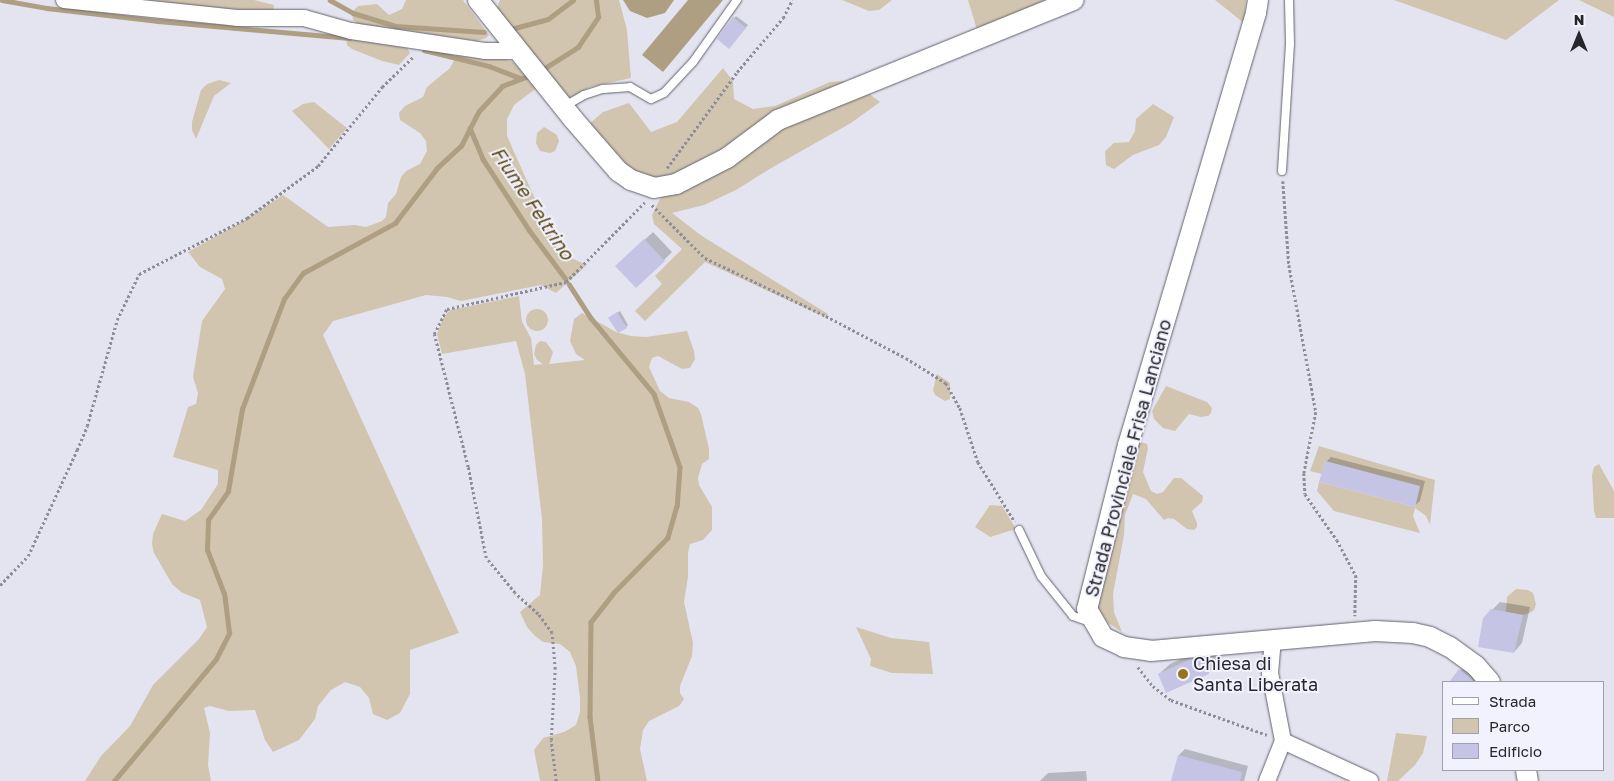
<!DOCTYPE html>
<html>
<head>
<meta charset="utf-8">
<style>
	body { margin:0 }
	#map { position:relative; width:1614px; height:781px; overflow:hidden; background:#e4e4f1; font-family:"Golos Text",sans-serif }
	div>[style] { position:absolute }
	.green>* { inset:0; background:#d1c5af }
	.round { border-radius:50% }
	.water>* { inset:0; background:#ae9e82 }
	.shadow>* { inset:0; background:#0003 }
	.stream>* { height:4.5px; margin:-2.25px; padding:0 2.25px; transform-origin:2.25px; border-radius:2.25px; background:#ae9e82 }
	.building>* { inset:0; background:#c5c4e4 }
	.path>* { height:2.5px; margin-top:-1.25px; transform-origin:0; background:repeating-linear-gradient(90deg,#8d8d97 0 2.5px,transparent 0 5px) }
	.roads { filter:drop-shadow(0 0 1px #62626c) drop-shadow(0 0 1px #62626c) }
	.service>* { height:8px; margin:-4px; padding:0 4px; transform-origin:4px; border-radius:4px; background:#fff }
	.minor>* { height:16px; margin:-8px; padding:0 8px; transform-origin:8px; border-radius:8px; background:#fff }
	.tertiary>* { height:20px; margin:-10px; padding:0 10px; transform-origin:10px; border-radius:10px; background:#fff }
	.dots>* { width:14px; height:14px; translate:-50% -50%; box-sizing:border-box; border:2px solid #f1f2fe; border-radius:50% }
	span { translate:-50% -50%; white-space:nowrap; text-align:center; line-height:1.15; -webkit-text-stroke:4px #f1f2fe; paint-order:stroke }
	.street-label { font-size:18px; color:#26262b }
	.poi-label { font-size:18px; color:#26262b }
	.left { translate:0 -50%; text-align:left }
	.water-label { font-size:19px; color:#5f4714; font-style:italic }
	.legend { position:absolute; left:1442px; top:681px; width:162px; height:90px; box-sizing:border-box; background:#f1f2fe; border:1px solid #a0a0aa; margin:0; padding:6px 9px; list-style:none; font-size:15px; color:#26262b }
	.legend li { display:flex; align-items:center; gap:10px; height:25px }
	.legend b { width:25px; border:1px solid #a0a0aa }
	.north { position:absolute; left:1554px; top:10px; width:50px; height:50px; -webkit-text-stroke:4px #f1f2fe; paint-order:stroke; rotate:0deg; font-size:14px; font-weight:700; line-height:20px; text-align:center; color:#26262b }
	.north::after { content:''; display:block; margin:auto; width:18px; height:22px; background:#26262b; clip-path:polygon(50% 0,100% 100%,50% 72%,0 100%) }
</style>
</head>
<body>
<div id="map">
	<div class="green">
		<div style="clip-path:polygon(143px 0,254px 0,274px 5px,273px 11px,266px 14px,142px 4px)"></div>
		<div style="clip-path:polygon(406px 0,463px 0,489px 35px,486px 38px,477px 41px,358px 24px,353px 20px,352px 12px,358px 6px,377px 4px,389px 15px,402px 9px)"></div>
		<div style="clip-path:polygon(500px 0,619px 0,627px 30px,631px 78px,590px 87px,566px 100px,495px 13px)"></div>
		<div style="clip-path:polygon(842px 0,892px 0,879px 10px,869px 11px)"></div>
		<div style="clip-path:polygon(968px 0,1058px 0,978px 33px)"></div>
		<div style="clip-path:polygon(1215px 0,1246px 0,1244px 23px)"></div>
		<div style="clip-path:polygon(1394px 0,1559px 0,1506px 40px)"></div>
		<div style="clip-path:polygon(1579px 0,1614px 0,1614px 17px)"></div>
		<div style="clip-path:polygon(346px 34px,406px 46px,410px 53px,399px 65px,382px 61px,352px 49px,347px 45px)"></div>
		<div style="clip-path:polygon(458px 53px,502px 58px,513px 62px,538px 87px,514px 105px,507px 119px,507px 136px,556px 246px,569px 257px,587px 265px,556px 293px,541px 285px,461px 301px,447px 297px,426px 295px,333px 321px,323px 335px,459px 633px,410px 650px,410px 694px,400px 713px,387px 720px,373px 714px,369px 698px,360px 687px,345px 682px,331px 690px,318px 706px,315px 719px,299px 740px,273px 752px,265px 740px,255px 710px,229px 711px,210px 706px,204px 708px,210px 733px,208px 765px,211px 781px,85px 781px,101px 756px,130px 726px,153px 685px,199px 639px,207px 627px,200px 600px,181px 592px,172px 584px,154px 553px,152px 544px,153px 534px,162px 514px,185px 521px,201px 510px,218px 484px,218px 470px,173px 457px,188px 407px,196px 404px,198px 393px,193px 377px,202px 321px,225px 289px,222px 279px,200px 267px,188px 252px,245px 220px,283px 195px,328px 227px,355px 225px,366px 227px,382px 221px,386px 217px,388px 203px,396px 194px,401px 177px,406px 171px,420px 164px,427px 151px,426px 141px,420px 133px,400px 120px,399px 113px,405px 106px,423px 97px,427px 87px,450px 68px)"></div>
		<div style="clip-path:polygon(723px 68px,733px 81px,734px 99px,753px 109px,775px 106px,830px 82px,843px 81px,858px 86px,681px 178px,657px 182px,626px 167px,588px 125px,603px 112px,629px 103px,651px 132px,677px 122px)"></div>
		<div style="clip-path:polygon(219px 80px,231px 83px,214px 96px,196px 139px,192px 130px,192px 122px,201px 90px,207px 84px)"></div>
		<div style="clip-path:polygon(868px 93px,880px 102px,851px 123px,773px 167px,736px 190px,704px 205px,672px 213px,702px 236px,828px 314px,827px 318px,705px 262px,645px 321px,635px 311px,662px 284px,655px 276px,682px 249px,654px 224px,652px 215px,662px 195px,789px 124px)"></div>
		<div style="clip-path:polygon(314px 102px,347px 128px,329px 149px,292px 111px,303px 104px)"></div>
		<div style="clip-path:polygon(1153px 104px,1174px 117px,1166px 137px,1159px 145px,1133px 155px,1114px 169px,1106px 165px,1105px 151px,1114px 143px,1129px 142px,1135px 131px,1136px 119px)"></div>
		<div style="clip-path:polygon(544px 127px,557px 135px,559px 141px,555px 151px,550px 153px,540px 151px,536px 143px,537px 133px)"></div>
		<div style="clip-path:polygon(519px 296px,522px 322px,531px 338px,534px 365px,543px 364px,537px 360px,534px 354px,536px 345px,540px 341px,546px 342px,553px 352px,549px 364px,585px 360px,576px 354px,570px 341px,574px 319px,582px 313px,616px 332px,631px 336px,646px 337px,687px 331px,694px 351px,695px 359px,690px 368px,682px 369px,658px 356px,652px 358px,649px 367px,660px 391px,669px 398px,689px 402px,698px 408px,701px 414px,709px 449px,709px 459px,702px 464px,698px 478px,699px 485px,712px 507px,712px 530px,703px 540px,690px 544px,688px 553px,688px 577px,684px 602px,693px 643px,692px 656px,680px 686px,680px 693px,684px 699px,679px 706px,649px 721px,643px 730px,640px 749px,647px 781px,540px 781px,534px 750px,543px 738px,564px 732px,576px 725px,580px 712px,580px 698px,576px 666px,570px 652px,560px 644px,543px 642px,535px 636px,527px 627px,520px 612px,540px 595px,543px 565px,542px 519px,525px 374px,516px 341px,442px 354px,437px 334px,444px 316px,451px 310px)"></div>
		<div class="round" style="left:526px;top:309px;width:22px;height:22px"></div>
		<div style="clip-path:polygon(937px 374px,950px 383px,950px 399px,945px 401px,935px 395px,933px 390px)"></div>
		<div style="clip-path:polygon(1166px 386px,1207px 402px,1212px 408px,1211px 413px,1208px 416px,1201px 417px,1189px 414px,1175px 431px,1163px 428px,1154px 419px,1152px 411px)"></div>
		<div style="clip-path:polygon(1141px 442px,1147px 444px,1148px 448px,1143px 472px,1151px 491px,1157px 494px,1163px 492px,1174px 478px,1181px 478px,1203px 496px,1202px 502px,1192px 511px,1197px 523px,1197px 527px,1194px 530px,1187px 529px,1174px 519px,1168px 518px,1164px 520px,1146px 499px,1133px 494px,1125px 515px,1124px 535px,1113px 594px,1114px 612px,1122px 632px,1108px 623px,1098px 608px,1098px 591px,1135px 444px)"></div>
		<div style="clip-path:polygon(1319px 446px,1435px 480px,1430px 525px,1426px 516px,1415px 508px,1413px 516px,1420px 533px,1334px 511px,1317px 491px,1319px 482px,1415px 507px,1420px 487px,1325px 461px,1322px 474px,1310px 471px)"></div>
		<div style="clip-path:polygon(1599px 464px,1614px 491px,1614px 518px,1596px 518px,1594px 511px,1592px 475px,1594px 467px)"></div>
		<div style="clip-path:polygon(990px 505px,1002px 506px,1016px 529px,990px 537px,975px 527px)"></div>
		<div style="clip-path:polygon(1516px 589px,1528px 590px,1533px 593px,1536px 604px,1534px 610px,1530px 613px,1523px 615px,1506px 612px,1507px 597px)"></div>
		<div style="clip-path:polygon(856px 627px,891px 638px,929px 642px,933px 674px,892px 673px,870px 666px,871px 659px)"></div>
		<div style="clip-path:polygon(1396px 733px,1427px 736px,1423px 753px,1415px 765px,1398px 781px,1387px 781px)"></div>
	</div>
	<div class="water">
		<div style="clip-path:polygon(623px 0,674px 0,665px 13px,647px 18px,630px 11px)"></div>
		<div style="clip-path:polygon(688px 0,723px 0,663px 72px,642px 55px)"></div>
	</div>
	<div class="shadow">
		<div style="clip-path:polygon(736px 16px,748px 25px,729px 47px,734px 18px)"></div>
		<div style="clip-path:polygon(653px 232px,672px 252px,664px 260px,625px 258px)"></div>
		<div style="clip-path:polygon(620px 311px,628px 325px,626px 327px,612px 316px)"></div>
		<div style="clip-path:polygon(1331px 457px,1425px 481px,1420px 501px,1414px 506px,1326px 462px)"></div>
		<div style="clip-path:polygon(1500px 602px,1530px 607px,1522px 643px,1514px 652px,1484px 618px)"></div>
		<div style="clip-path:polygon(1212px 648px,1219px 662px,1208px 673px,1159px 674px,1170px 664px,1203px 649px)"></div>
		<div style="clip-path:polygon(1465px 665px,1479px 682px,1455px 682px,1452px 680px)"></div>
		<div style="clip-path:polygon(1185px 749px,1248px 766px,1244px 781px,1175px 781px,1179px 755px)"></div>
		<div style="clip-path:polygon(1086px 771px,1087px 781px,1040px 781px,1048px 773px)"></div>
	</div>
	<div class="stream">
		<div style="left:2px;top:0;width:46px;rotate:10.1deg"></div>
		<div style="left:47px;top:8px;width:112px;rotate:6.7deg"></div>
		<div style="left:158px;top:21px;width:192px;rotate:5.1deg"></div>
		<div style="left:330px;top:0;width:26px;rotate:29deg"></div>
		<div style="left:353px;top:13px;width:45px;rotate:16.8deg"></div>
		<div style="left:396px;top:26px;width:88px;rotate:3.9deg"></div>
		<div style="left:511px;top:29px;width:38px;rotate:-15deg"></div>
		<div style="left:548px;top:19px;width:31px;rotate:-37deg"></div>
		<div style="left:424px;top:50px;width:67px;rotate:13.8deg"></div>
		<div style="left:489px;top:66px;width:34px;rotate:21deg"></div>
		<div style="left:542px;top:70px;width:43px;rotate:-32.6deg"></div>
		<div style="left:578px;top:47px;width:36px;rotate:-56deg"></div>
		<div style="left:598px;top:17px;width:17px;rotate:-97deg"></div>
		<div style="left:470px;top:128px;width:34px;rotate:67deg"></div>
		<div style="left:483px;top:159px;width:86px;rotate:56.9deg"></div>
		<div style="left:530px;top:231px;width:59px;rotate:53.3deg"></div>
		<div style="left:569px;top:284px;width:40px;rotate:57.1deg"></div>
		<div style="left:591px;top:318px;width:99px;rotate:50.3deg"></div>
		<div style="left:654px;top:394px;width:77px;rotate:70.4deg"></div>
		<div style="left:680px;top:467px;width:39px;rotate:94deg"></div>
		<div style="left:677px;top:506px;width:33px;rotate:106deg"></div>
		<div style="left:668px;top:538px;width:77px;rotate:134.5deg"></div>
		<div style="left:614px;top:593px;width:37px;rotate:128deg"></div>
		<div style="left:591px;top:622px;width:95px;rotate:90.6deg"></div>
		<div style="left:590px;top:717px;width:64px;rotate:82.9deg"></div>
		<div style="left:114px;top:781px;width:159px;rotate:-50.1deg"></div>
		<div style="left:216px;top:659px;width:29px;rotate:-63deg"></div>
		<div style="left:229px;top:633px;width:39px;rotate:-97deg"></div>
		<div style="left:224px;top:594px;width:47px;rotate:-111.1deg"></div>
		<div style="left:207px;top:550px;width:30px;rotate:-88deg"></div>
		<div style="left:208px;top:520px;width:35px;rotate:-55deg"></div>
		<div style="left:228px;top:491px;width:83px;rotate:-80.3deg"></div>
		<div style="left:242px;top:409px;width:118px;rotate:-69.1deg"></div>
		<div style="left:284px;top:299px;width:32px;rotate:-54deg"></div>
		<div style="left:303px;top:273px;width:105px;rotate:-28.5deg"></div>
		<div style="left:395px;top:223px;width:69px;rotate:-52.6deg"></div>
		<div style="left:437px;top:168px;width:33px;rotate:-43deg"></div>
		<div style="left:461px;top:146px;width:39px;rotate:-63deg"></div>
		<div style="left:479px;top:111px;width:34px;rotate:-47deg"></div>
		<div style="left:502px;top:86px;width:30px;rotate:-21deg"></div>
	</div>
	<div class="building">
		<div style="clip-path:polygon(733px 17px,746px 28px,729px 49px,717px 39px)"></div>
		<div style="clip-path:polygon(644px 239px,665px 261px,636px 288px,615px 266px)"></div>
		<div style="clip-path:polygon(617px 312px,627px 328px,618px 333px,608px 318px)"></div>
		<div style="clip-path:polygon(1325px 461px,1420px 486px,1415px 507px,1319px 482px)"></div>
		<div style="clip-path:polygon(1491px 609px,1523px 615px,1514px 653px,1478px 647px,1483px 618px)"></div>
		<div style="clip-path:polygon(1202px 658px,1209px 674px,1166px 693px,1158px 674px,1191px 659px)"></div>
		<div style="clip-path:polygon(1459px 669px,1470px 678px,1474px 682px,1449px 682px)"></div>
		<div style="clip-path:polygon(1178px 755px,1242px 772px,1240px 781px,1171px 781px)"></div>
	</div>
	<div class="path">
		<div style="left:667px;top:168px;width:119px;rotate:-53.9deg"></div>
		<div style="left:737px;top:72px;width:71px;rotate:-49.6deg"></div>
		<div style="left:783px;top:18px;width:20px;rotate:-63deg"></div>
		<div style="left:1283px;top:181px;width:84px;rotate:85.9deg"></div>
		<div style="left:1289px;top:265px;width:149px;rotate:79.6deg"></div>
		<div style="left:1316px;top:412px;width:62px;rotate:101.1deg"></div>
		<div style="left:1304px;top:473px;width:21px;rotate:87deg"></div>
		<div style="left:1305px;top:494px;width:56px;rotate:55.2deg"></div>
		<div style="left:1337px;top:540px;width:40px;rotate:62deg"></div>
		<div style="left:1356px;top:575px;width:41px;rotate:91.4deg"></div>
		<div style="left:652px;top:205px;width:75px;rotate:45deg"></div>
		<div style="left:705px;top:258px;width:134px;rotate:25.6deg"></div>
		<div style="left:826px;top:316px;width:90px;rotate:27.7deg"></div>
		<div style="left:906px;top:358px;width:47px;rotate:32deg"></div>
		<div style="left:946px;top:383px;width:29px;rotate:61deg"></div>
		<div style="left:960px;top:408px;width:57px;rotate:71.6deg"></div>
		<div style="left:978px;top:462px;width:70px;rotate:58.3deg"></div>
		<div style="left:0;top:585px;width:40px;rotate:-46deg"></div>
		<div style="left:28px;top:556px;width:117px;rotate:-65.2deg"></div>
		<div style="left:77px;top:450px;width:26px;rotate:-67deg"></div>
		<div style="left:87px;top:426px;width:110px;rotate:-74.2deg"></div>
		<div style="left:117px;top:320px;width:51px;rotate:-64.4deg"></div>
		<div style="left:139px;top:274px;width:122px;rotate:-27.4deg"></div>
		<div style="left:247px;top:218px;width:88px;rotate:-36.2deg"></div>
		<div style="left:318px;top:166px;width:102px;rotate:-51deg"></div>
		<div style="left:382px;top:87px;width:45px;rotate:-44.1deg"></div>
		<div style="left:1138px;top:667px;width:24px;rotate:52deg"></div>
		<div style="left:1153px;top:686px;width:23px;rotate:38deg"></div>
		<div style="left:1171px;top:700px;width:102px;rotate:20deg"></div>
		<div style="left:556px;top:781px;width:41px;rotate:-97deg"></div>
		<div style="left:551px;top:740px;width:71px;rotate:-86.8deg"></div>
		<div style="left:555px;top:669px;width:36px;rotate:-95deg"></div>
		<div style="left:552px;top:633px;width:24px;rotate:-126deg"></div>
		<div style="left:538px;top:614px;width:31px;rotate:-138deg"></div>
		<div style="left:515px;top:593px;width:45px;rotate:-129.6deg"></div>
		<div style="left:486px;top:558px;width:93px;rotate:-101.2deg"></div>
		<div style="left:468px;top:467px;width:137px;rotate:-104.3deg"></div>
		<div style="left:434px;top:334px;width:28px;rotate:-63deg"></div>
		<div style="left:447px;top:309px;width:122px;rotate:-12.8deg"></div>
		<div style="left:566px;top:282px;width:112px;rotate:-45.4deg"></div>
	</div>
	<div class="roads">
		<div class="service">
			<div style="left:565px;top:106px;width:22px;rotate:-30deg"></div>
			<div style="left:584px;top:95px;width:20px;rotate:-18deg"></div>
			<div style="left:603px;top:89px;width:27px;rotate:-4deg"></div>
			<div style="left:630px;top:87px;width:24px;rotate:30deg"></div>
			<div style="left:651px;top:99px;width:14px;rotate:-25deg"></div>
			<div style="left:664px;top:93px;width:42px;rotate:-46.9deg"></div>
			<div style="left:693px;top:62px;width:76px;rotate:-54.6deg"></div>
			<div style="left:1282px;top:171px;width:127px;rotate:-86.4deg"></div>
			<div style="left:1290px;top:44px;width:44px;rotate:-91.3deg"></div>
			<div style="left:1019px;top:530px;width:51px;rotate:64.4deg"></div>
			<div style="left:1041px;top:576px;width:51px;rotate:51.3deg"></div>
			<div style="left:1073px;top:616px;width:18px;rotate:19deg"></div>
		</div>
		<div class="minor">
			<div style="left:64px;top:0;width:174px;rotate:5.9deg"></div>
			<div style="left:237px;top:18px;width:67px"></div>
			<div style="left:304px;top:18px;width:49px;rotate:15.5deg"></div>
			<div style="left:351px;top:31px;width:135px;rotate:8.5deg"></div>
			<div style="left:485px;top:51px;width:32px"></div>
			<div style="left:1283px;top:741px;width:96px;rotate:24.7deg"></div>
			<div style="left:1267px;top:781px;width:43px;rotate:-68.2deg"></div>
			<div style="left:1283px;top:741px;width:69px;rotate:-100.8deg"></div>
			<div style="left:1270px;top:673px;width:33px;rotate:-85deg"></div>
		</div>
		<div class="tertiary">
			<div style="left:478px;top:0;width:152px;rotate:51.4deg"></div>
			<div style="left:573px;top:119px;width:69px;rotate:49.1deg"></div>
			<div style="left:618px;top:171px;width:16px;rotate:35deg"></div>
			<div style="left:631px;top:180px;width:24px;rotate:19deg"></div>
			<div style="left:654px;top:188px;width:22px;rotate:-10deg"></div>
			<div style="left:676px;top:184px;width:57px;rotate:-27deg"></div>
			<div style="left:727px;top:158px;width:64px;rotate:-36.7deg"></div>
			<div style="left:778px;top:120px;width:319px;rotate:-22.1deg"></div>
			<div style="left:1258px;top:0;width:13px;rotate:99deg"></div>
			<div style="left:1256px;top:13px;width:451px;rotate:106.5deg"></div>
			<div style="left:1128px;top:445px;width:169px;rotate:104deg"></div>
			<div style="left:1087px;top:609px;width:32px;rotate:60deg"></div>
			<div style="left:1103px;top:637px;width:23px;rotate:25deg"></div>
			<div style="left:1124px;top:647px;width:27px;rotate:8deg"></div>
			<div style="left:1151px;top:651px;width:225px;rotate:-5.1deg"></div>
			<div style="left:1375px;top:631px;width:38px;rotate:3deg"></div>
			<div style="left:1413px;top:633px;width:17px;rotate:13deg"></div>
			<div style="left:1430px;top:637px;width:22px;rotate:27deg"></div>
			<div style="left:1450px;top:647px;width:32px;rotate:36deg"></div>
			<div style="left:1476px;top:666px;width:21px;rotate:49deg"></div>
			<div style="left:1526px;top:770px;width:11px;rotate:80deg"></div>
		</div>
	</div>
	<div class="dots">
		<div style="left:1183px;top:674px;background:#98721c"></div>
	</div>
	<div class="street-label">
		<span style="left:1128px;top:458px;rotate:-75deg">Strada Provinciale Frisa Lanciano</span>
	</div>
	<div class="poi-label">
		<span class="left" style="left:1193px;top:674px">Chiesa di<br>Santa Liberata</span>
	</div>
	<div class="water-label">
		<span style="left:533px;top:203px;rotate:56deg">Fiume Feltrino</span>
	</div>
	<ul class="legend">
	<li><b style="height:6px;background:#fff"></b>Strada</li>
	<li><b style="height:14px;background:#d1c5af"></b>Parco</li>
	<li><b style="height:14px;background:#c5c4e4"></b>Edificio</li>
	</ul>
	<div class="north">N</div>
</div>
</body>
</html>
